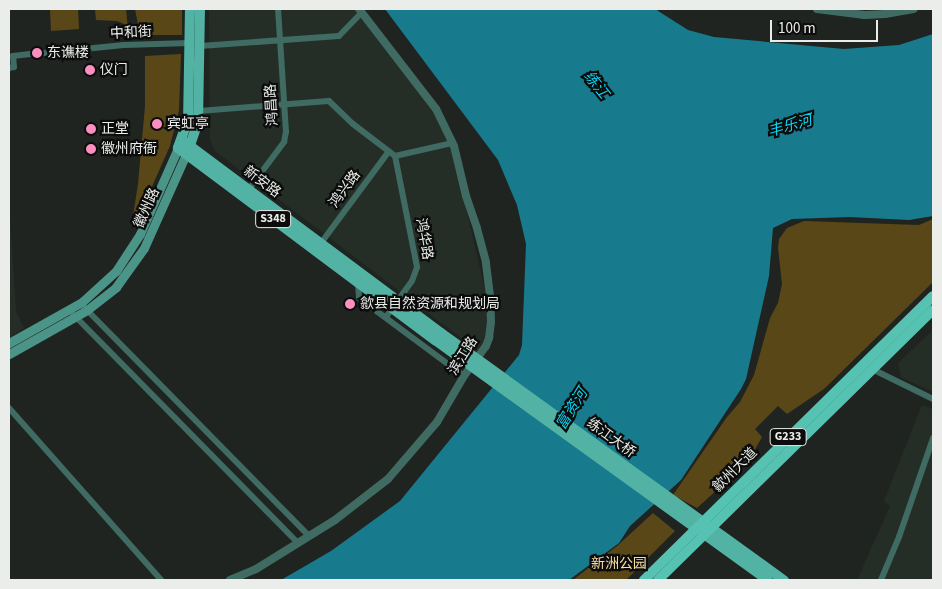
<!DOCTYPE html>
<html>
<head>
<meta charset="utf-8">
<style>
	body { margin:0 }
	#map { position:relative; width:942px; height:589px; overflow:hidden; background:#202420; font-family:"Source Sans 3","Noto Sans SC",sans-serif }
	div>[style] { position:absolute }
	.built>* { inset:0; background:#242e26 }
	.green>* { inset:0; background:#594717 }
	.water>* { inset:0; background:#177b8d }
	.minor-tunnel>* { height:6px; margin-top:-3px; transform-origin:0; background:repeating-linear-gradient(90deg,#3e423e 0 6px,transparent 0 9px) }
	.minor>* { height:6px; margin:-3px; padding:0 3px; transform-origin:3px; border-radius:3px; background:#3f6b63 }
	.tertiary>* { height:8px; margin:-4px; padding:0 4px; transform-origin:4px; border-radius:4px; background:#3f6b63 }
	.secondary>* { height:9px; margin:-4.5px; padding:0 4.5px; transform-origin:4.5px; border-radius:4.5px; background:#4b9488 }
	.primary>* { height:10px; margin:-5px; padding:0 5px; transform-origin:5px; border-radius:5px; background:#52b3a5 }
	.trunk>* { height:10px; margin:-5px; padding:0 5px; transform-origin:5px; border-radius:5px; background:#55c2b2 }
	.dots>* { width:14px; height:14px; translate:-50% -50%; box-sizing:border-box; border:2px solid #0b0c0b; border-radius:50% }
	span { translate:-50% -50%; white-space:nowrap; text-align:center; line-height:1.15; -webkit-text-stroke:4.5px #0b0c0b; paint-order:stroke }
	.shield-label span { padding:1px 4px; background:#0b0c0b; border:1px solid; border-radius:4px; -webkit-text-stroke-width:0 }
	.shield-label { font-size:12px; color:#eaedea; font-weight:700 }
	.street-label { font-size:14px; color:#eaedea }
	.poi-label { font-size:14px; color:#eaedea }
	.left { translate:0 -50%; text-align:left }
	.park-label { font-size:14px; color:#f8dd9f }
	.water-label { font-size:15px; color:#09d7f7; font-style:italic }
	.frame { position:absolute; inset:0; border:10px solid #eaedea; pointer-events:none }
	.scale { position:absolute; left:770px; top:20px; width:108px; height:22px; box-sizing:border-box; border:2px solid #eaedea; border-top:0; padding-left:6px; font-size:15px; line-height:18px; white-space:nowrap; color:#eaedea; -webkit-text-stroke:4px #0b0c0b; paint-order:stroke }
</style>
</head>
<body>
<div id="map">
	<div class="built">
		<div style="clip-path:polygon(209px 9px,358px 9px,436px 114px,452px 147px,487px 299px,488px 335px,477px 350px,215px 151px,210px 139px)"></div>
		<div style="clip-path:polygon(9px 199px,16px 312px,24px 328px,9px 338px)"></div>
		<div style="clip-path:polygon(933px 330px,933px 392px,901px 377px,898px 363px)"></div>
		<div style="clip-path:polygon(922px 405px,933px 409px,933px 575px,931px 580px,857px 580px,890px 506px,884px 501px)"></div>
	</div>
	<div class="green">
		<div style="clip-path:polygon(50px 9px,78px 9px,79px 29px,51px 31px)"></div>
		<div style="clip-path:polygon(95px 9px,126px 9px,128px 30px,124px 24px,117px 21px,96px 20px)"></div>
		<div style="clip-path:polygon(135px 9px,182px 9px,182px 35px,140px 35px)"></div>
		<div style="clip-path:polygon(181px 54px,179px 110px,170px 146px,138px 218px,133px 216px,138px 184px,145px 106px,145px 56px)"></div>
		<div style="clip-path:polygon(933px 219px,933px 282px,824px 389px,787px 414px,778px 406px,755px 429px,762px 437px,748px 462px,697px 508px,673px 495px,727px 417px,740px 402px,754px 375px,770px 318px,778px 303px,782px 284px,778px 248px,779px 239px,787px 228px,804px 221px,919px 225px)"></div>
		<div style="clip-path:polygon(653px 513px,675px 531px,626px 580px,573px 580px,617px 546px)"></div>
	</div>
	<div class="water">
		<div style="clip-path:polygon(385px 9px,655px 9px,688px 30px,714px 37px,844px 49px,899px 45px,933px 34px,933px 216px,909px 220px,850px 217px,792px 219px,773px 228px,769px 276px,746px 379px,741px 389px,681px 480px,630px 526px,619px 543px,569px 580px,281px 580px,331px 551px,400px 501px,519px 355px,522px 345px,526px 244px,517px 205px,498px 160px)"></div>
	</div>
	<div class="minor-tunnel">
		<div style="left:30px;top:54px;width:14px;rotate:-4deg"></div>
	</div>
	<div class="minor">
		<div style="left:200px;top:46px;width:139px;rotate:-4.1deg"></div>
		<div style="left:339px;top:36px;width:33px;rotate:-46deg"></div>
		<div style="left:44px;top:53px;width:80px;rotate:-5.7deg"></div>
		<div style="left:124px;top:45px;width:66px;rotate:-1.7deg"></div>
		<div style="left:9px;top:68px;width:5px;rotate:-11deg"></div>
		<div style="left:14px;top:67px;width:11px;rotate:-95deg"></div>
		<div style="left:13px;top:56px;width:17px;rotate:-7deg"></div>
		<div style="left:199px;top:111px;width:130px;rotate:-4.4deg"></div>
		<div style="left:329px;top:101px;width:33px;rotate:44deg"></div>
		<div style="left:353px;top:124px;width:53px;rotate:37.3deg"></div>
		<div style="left:395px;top:156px;width:58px;rotate:-12.8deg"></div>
		<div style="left:249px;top:189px;width:59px;rotate:-53.3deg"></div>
		<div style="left:284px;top:142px;width:10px;rotate:-79deg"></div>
		<div style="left:286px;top:132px;width:123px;rotate:-93.7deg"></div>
		<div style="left:321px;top:243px;width:114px;rotate:-53.5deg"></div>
		<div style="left:358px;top:283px;width:15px;rotate:86deg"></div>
		<div style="left:359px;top:298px;width:131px;rotate:36.6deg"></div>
		<div style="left:84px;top:307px;width:321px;rotate:45.5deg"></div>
		<div style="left:69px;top:310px;width:327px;rotate:45.5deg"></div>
		<div style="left:386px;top:317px;width:44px;rotate:-54.2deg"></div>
		<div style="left:412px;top:281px;width:15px;rotate:-70deg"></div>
		<div style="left:417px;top:267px;width:113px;rotate:-101.2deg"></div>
		<div style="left:872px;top:369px;width:68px;rotate:26.2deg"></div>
		<div style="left:9px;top:408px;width:230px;rotate:48.5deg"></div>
		<div style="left:881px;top:580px;width:47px;rotate:-67.3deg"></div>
		<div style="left:899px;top:537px;width:105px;rotate:-71deg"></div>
	</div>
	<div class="tertiary">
		<div style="left:817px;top:9px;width:48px;rotate:7.1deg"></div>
		<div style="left:865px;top:15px;width:20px;rotate:-3deg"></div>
		<div style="left:885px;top:14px;width:29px;rotate:-10deg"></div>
		<div style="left:230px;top:580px;width:28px;rotate:-23deg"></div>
		<div style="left:256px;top:569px;width:93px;rotate:-31.8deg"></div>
		<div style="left:335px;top:520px;width:67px;rotate:-37.7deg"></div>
		<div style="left:388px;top:479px;width:75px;rotate:-49.3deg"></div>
		<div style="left:437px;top:422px;width:53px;rotate:-59.6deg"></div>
		<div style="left:464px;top:376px;width:37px;rotate:-54deg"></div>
		<div style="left:486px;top:346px;width:9px;rotate:-69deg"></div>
		<div style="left:489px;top:338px;width:16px;rotate:-83deg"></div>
		<div style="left:491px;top:322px;width:26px;rotate:-92deg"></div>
		<div style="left:490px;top:296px;width:34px;rotate:-97deg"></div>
		<div style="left:486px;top:262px;width:35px;rotate:-105deg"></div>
		<div style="left:477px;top:228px;width:34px;rotate:-109deg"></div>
		<div style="left:466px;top:196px;width:51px;rotate:-103.5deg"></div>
		<div style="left:454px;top:146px;width:41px;rotate:-115.9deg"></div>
		<div style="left:436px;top:109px;width:126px;rotate:-127.6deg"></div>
	</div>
	<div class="secondary">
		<div style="left:9px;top:343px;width:84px;rotate:-29.3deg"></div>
		<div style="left:82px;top:302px;width:46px;rotate:-42.4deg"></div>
		<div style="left:116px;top:271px;width:44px;rotate:-57deg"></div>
		<div style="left:140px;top:234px;width:94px;rotate:-66.2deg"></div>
		<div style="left:9px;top:354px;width:90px;rotate:-29.4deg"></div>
		<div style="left:87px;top:310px;width:37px;rotate:-38deg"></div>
		<div style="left:116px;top:287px;width:48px;rotate:-54.3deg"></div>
		<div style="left:144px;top:248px;width:103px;rotate:-65.9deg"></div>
	</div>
	<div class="primary">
		<div style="left:190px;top:9px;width:111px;rotate:91deg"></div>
		<div style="left:188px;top:120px;width:30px;rotate:110deg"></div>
		<div style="left:178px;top:148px;width:321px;rotate:36.8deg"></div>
		<div style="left:435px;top:340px;width:410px;rotate:35.8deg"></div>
		<div style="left:182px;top:140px;width:323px;rotate:36.7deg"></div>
		<div style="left:441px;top:333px;width:423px;rotate:35.8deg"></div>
		<div style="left:188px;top:151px;width:31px;rotate:-71deg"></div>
		<div style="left:198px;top:122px;width:113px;rotate:-89deg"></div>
	</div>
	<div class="trunk">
		<div style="left:644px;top:580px;width:405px;rotate:-44.5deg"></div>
		<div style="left:658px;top:580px;width:385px;rotate:-44.5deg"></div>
	</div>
	<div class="dots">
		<div style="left:37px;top:53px;background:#fd8ec0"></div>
		<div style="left:90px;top:70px;background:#fd8ec0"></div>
		<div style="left:157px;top:124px;background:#fd8ec0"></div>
		<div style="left:91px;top:129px;background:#fd8ec0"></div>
		<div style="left:91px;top:149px;background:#fd8ec0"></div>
		<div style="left:350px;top:304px;background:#fd8ec0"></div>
	</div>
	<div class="shield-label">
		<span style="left:273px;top:219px">S348</span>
		<span style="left:788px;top:437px">G233</span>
	</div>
	<div class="street-label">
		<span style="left:131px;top:33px;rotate:-3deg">中和街</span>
		<span style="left:272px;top:105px;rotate:-93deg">鸿昌路</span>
		<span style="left:262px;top:182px;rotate:37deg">新安路</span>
		<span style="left:345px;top:189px;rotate:-54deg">鸿兴路</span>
		<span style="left:147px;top:208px;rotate:-66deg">徽州路</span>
		<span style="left:424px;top:239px;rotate:80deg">鸿华路</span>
		<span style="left:463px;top:356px;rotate:-58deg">滨江路</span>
		<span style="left:611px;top:438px;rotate:36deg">练江大桥</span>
		<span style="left:735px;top:470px;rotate:-45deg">歙州大道</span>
	</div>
	<div class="poi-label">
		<span class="left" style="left:47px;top:53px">东谯楼</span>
		<span class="left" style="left:100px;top:70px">仪门</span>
		<span class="left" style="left:167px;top:124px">宾虹亭</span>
		<span class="left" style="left:101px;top:129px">正堂</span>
		<span class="left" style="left:101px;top:149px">徽州府衙</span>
		<span class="left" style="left:360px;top:304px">歙县自然资源和规划局</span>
	</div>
	<div class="park-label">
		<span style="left:619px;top:564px">新洲公园</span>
	</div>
	<div class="water-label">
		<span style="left:596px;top:85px;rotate:51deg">练江</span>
		<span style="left:790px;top:126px;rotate:-16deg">丰乐河</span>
		<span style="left:572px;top:409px;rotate:-58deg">富资河</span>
	</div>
	<div class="frame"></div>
	<div class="scale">100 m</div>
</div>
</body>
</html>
